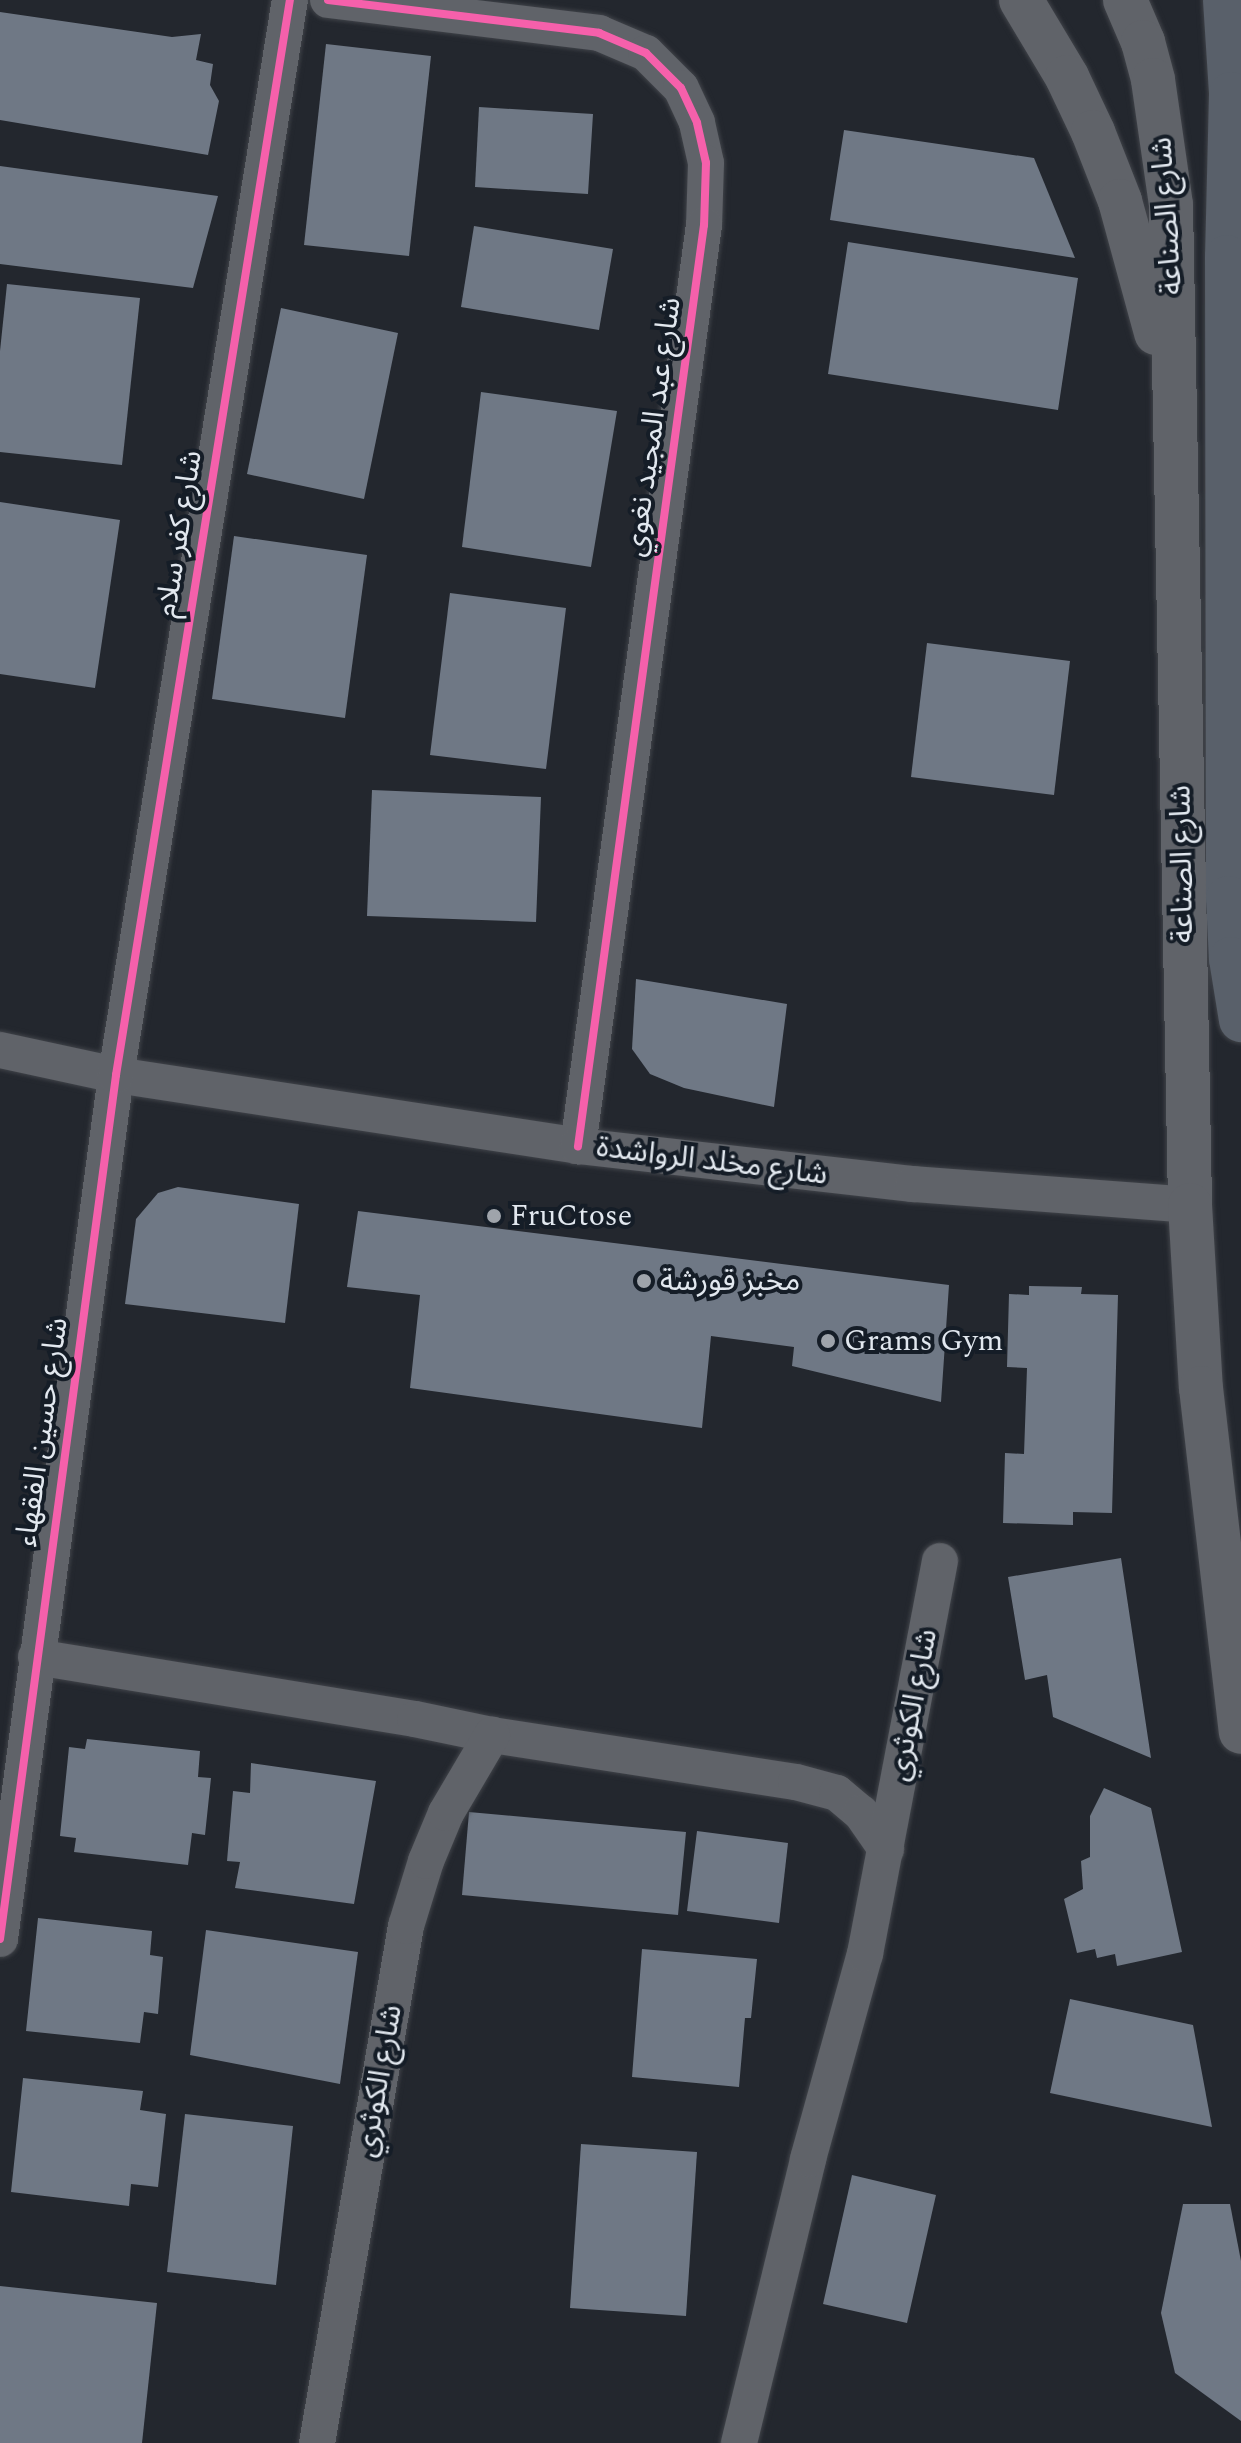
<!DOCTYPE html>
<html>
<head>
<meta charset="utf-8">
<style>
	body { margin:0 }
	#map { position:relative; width:1241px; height:2443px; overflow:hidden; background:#23272e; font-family:Spectral,"Noto Sans Arabic",serif }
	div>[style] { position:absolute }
	.building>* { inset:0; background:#6f7885 }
	.roads { filter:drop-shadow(0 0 2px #404349) drop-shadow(0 0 2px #404349) }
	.minor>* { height:36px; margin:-18px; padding:0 18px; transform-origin:18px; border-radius:18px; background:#606369 }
	.secondary>* { height:44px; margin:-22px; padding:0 22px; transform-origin:22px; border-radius:22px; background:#606369 }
	.trunk>* { height:44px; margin:-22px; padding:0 22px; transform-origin:22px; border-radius:22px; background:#59606a }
	.cycleway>* { height:8px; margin:-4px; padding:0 4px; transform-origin:4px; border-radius:4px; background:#f560ab }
	.dots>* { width:22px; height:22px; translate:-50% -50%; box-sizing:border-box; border:4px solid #151d27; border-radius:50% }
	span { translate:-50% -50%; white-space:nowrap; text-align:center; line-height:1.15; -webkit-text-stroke:8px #151d27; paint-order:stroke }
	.street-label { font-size:30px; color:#e2e8ef }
	.poi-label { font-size:30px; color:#e2e8ef }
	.left { translate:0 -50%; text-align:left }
</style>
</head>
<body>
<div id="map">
	<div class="building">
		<div style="clip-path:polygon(0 12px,172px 37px,201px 34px,196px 60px,213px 64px,210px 85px,219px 101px,208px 155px,0 120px)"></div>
		<div style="clip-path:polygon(326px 44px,431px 56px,409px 256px,304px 245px)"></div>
		<div style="clip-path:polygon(479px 107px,593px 114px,588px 194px,475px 187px)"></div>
		<div style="clip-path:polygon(844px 130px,1034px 158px,1075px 258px,830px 220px)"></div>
		<div style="clip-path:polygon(0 166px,218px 196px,193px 288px,0 264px)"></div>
		<div style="clip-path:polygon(474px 226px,613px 249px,599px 330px,461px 307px)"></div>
		<div style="clip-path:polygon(848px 242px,1078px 278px,1058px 410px,828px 374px)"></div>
		<div style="clip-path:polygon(7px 284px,140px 298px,122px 465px,0 452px,0 351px)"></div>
		<div style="clip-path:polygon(281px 308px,398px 333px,364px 499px,247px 474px)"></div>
		<div style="clip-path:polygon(481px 392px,617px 411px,591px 567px,462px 547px)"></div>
		<div style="clip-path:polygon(0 502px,120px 520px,95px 688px,0 674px)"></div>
		<div style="clip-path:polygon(234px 536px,367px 555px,345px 718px,212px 699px)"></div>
		<div style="clip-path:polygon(450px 593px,566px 608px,546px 769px,430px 755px)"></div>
		<div style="clip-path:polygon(927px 643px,1070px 661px,1054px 795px,911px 777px)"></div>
		<div style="clip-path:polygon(372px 790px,541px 797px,536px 922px,367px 916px)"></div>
		<div style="clip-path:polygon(636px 979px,787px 1004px,774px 1107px,684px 1088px,650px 1074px,632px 1049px)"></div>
		<div style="clip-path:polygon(178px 1187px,299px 1204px,285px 1323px,125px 1304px,136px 1219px,158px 1193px)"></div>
		<div style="clip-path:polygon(358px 1211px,949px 1285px,941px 1402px,792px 1366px,794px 1347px,711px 1336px,702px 1428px,410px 1388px,420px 1295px,347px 1287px)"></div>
		<div style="clip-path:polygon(1029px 1286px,1082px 1287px,1081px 1294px,1118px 1295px,1112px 1513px,1073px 1512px,1073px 1525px,1003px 1523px,1005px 1453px,1024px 1454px,1027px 1368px,1007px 1367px,1009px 1294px,1029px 1295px)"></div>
		<div style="clip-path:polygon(1121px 1558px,1151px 1758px,1053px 1717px,1047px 1675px,1025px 1680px,1008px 1577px)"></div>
		<div style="clip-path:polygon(87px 1739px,200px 1751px,198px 1777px,211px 1778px,205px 1835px,192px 1833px,188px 1865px,74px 1852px,76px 1838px,60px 1836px,69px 1747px,85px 1749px)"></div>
		<div style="clip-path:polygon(251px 1763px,376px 1781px,354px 1904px,235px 1888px,240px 1862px,227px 1861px,233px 1791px,250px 1793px)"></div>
		<div style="clip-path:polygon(1104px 1788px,1151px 1808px,1182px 1952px,1117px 1966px,1115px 1954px,1097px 1958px,1095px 1949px,1077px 1953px,1064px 1899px,1083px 1889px,1081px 1861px,1090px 1857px,1090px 1816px)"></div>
		<div style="clip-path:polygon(469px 1812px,686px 1832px,678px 1915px,462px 1895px)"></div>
		<div style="clip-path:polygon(697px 1831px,788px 1843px,779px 1923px,687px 1911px)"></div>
		<div style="clip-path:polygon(38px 1918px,152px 1931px,150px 1955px,163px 1957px,158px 2014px,144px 2012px,140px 2043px,26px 2031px)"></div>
		<div style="clip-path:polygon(206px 1930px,358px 1952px,340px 2084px,190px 2055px)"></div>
		<div style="clip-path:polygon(642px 1949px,757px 1959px,751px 2018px,745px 2018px,739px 2087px,632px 2077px)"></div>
		<div style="clip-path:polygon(1070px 1999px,1193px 2025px,1212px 2127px,1050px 2093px)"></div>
		<div style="clip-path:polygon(23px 2078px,143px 2091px,140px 2110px,166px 2114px,158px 2187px,131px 2184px,129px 2206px,11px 2192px)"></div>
		<div style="clip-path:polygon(185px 2114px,293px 2126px,276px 2285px,167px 2272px)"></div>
		<div style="clip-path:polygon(581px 2144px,697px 2152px,686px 2316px,570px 2308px)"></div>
		<div style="clip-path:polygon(852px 2175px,936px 2195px,907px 2323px,823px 2304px)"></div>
		<div style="clip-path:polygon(1183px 2204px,1230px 2204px,1241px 2261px,1241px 2421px,1175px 2373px,1161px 2313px)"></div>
		<div style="clip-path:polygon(0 2286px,157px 2303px,142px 2443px,0 2443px)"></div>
	</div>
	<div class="roads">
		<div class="minor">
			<div style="left:328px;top:0;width:273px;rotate:6.9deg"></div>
			<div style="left:599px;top:33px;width:51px;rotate:23.1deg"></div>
			<div style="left:646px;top:53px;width:49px;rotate:45deg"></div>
			<div style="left:681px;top:88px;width:38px;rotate:65deg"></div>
			<div style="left:697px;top:123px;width:41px;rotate:77.3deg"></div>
			<div style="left:706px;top:163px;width:62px;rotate:91.8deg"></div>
			<div style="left:704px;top:225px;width:930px;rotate:97.79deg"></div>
			<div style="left:0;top:1050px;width:119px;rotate:12.2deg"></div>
			<div style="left:116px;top:1075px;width:467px;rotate:8.7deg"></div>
			<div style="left:578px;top:1146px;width:337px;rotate:6.5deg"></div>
			<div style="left:913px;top:1184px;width:278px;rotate:4.3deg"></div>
			<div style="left:36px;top:1657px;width:384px;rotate:9.3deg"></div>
			<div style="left:415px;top:1719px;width:79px;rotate:11.7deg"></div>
			<div style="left:492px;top:1735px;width:308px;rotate:8.8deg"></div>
			<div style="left:796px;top:1782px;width:42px;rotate:15deg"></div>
			<div style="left:837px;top:1793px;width:31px;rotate:40deg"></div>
			<div style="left:861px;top:1813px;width:44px;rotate:55.2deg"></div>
			<div style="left:0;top:1939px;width:872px;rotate:-82.35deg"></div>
			<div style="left:116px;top:1075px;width:1089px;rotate:-80.81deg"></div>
			<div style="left:317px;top:2443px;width:525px;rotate:-80.23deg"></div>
			<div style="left:406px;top:1926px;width:68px;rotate:-72.9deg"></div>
			<div style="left:426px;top:1861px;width:52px;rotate:-67.4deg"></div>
			<div style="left:446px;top:1813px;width:91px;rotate:-59.5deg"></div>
			<div style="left:739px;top:2443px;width:292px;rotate:-76.3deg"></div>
			<div style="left:808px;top:2159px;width:213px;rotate:-74.5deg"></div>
			<div style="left:865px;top:1954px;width:400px;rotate:-79.2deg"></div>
		</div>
		<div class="secondary">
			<div style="left:1021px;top:0;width:90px;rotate:59.1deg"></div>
			<div style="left:1067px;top:77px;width:61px;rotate:64.7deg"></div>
			<div style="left:1093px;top:132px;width:74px;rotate:68.6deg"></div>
			<div style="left:1120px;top:201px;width:137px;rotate:74.7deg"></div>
			<div style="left:1125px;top:0;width:46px;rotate:66.8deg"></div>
			<div style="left:1143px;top:42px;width:39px;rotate:75deg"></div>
			<div style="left:1153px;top:80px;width:126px;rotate:81.8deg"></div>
			<div style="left:1171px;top:205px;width:1000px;rotate:88.91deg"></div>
			<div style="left:1190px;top:1205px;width:183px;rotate:86.6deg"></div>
			<div style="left:1201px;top:1388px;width:346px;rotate:83.4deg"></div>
		</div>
		<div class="trunk">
			<div style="left:1225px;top:0;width:94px;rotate:86.3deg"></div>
			<div style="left:1231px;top:94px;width:163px;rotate:91.4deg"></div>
			<div style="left:1227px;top:257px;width:641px;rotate:89.91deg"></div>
			<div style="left:1228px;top:898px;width:61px;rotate:87.2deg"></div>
			<div style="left:1231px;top:959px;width:62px;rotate:80.7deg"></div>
		</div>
	</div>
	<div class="cycleway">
		<div style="left:328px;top:0;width:273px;rotate:6.9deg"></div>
		<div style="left:599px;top:33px;width:51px;rotate:23.1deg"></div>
		<div style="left:646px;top:53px;width:49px;rotate:45deg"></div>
		<div style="left:681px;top:88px;width:38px;rotate:65deg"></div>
		<div style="left:697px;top:123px;width:41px;rotate:77.3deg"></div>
		<div style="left:706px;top:163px;width:62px;rotate:91.8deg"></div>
		<div style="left:704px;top:225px;width:930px;rotate:97.79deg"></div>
		<div style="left:0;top:1939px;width:872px;rotate:-82.35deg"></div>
		<div style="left:116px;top:1075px;width:1089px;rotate:-80.81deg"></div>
	</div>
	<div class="dots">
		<div style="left:494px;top:1216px;background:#9fa4ab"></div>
		<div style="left:644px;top:1281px;background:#9fa4ab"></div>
		<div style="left:828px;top:1341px;background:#9fa4ab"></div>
	</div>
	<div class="street-label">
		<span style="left:1167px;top:216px;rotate:-94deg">شارع الصناعة</span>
		<span style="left:653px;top:427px;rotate:-82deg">شارع عبد المجيد نغوي</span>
		<span style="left:179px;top:534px;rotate:-81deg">شارع كفر سلام</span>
		<span style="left:1182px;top:864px;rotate:-91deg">شارع الصناعة</span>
		<span style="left:712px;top:1161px;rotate:7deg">شارع مخلد الرواشدة</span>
		<span style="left:42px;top:1432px;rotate:-82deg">شارع حسين الفقهاء</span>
		<span style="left:913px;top:1705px;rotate:-79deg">شارع الكوثري</span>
		<span style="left:379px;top:2081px;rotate:-80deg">شارع الكوثري</span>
	</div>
	<div class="poi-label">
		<span class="left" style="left:510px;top:1216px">FruCtose</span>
		<span class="left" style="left:660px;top:1281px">مخبز قورشة</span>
		<span class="left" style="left:844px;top:1341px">Grams Gym</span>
	</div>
</div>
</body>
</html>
